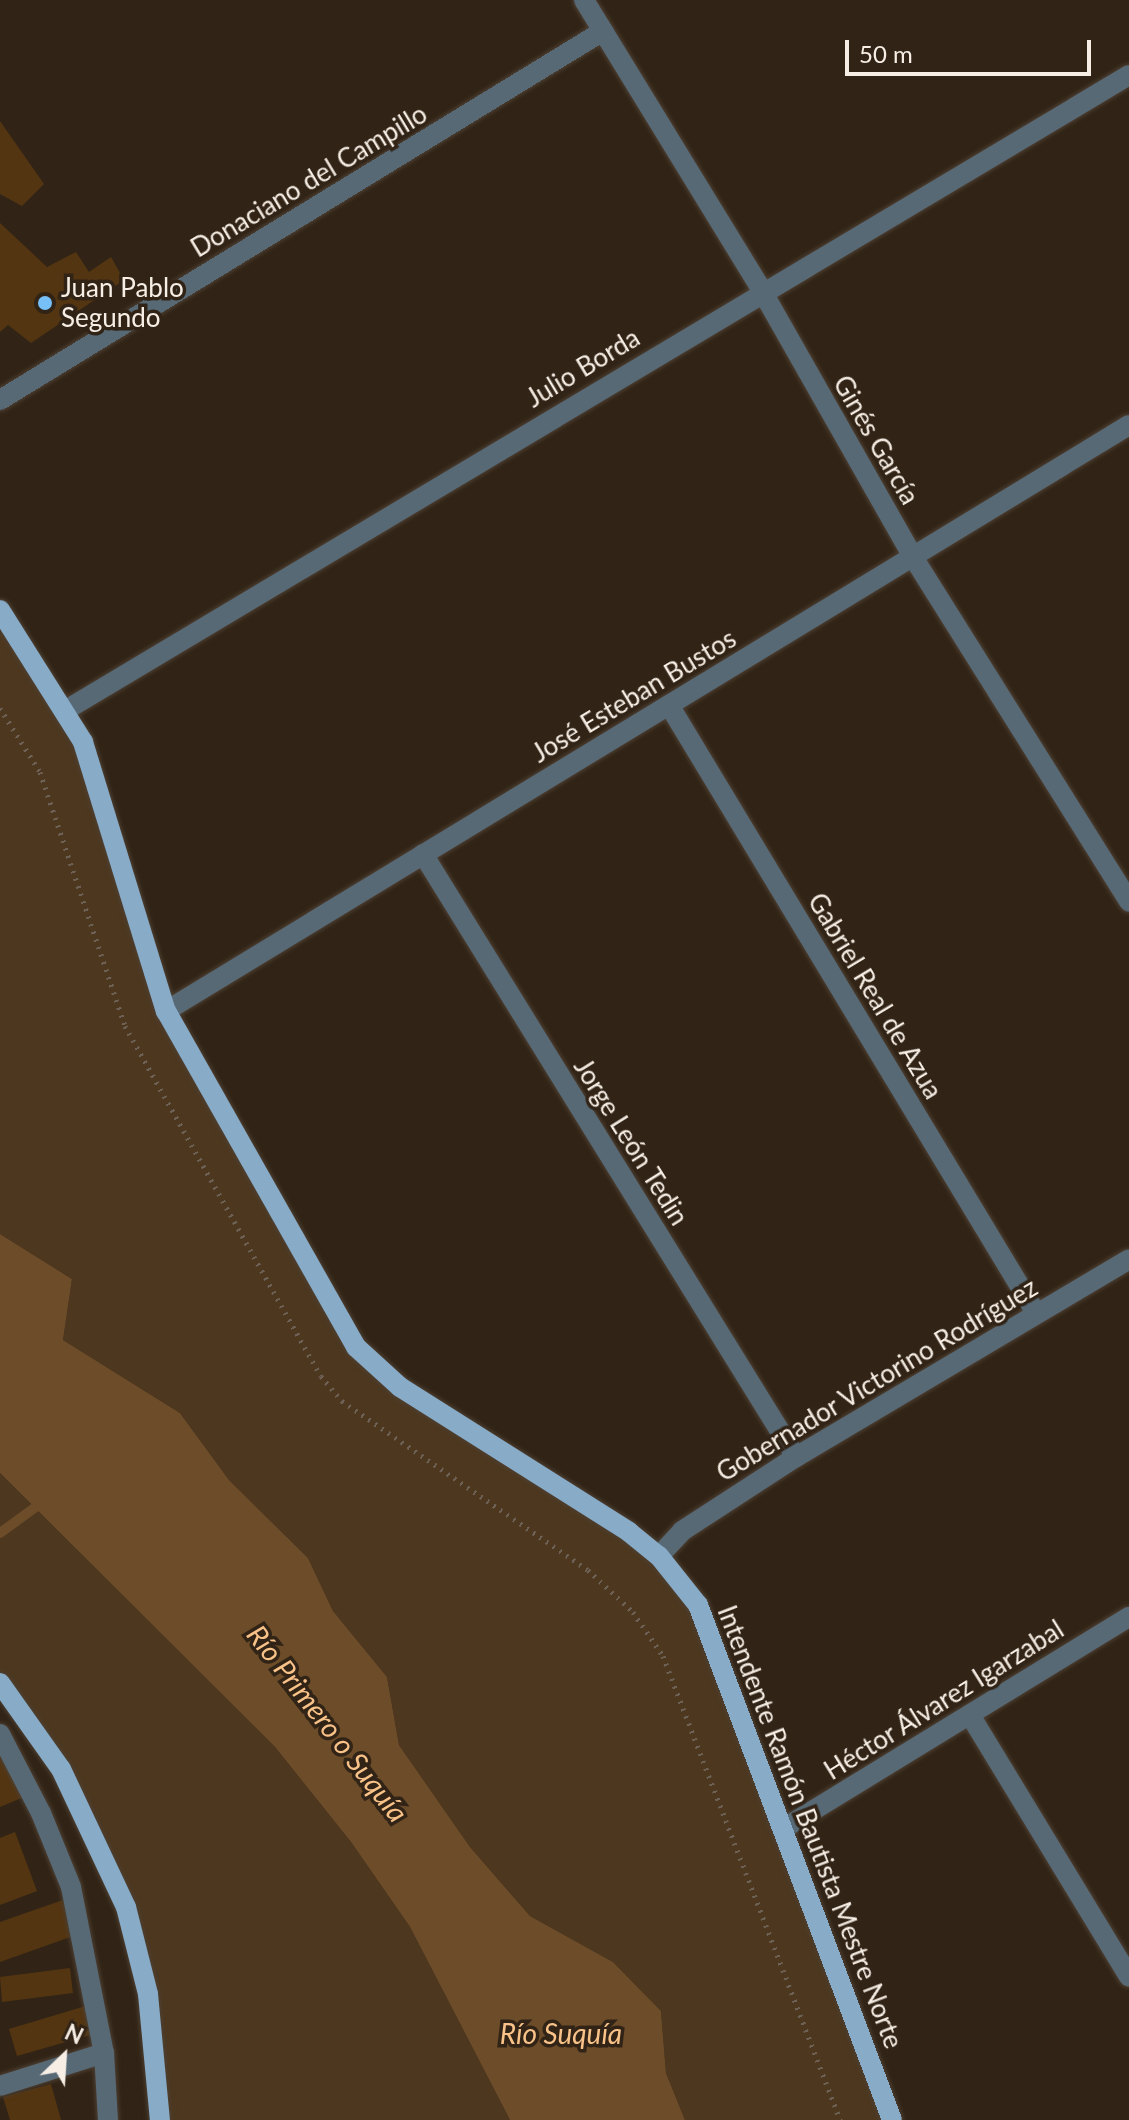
<!DOCTYPE html>
<html>
<head>
<meta charset="utf-8">
<style>
	body { margin:0 }
	#map { position:relative; width:1129px; height:2120px; overflow:hidden; background:#312416; font-family:Lato,sans-serif }
	div>[style] { position:absolute }
	.green>* { inset:0; background:#4d371f }
	.water>* { inset:0; background:#6c4c29 }
	.stream>* { height:10px; margin:-5px; padding:0 5px; transform-origin:5px; border-radius:5px; background:#6c4c29 }
	.building>* { inset:0; background:#543511 }
	.path>* { height:5px; margin-top:-2.5px; transform-origin:0; background:repeating-linear-gradient(90deg,#6d6155 0 2px,transparent 0 8px) }
	.roads { filter:drop-shadow(0 0 2px #4d4033) drop-shadow(0 0 2px #4d4033) }
	.minor>* { height:20px; margin:-10px; padding:0 10px; transform-origin:10px; border-radius:10px; background:#586976 }
	.major>* { height:20px; margin:-10px; padding:0 10px; transform-origin:10px; border-radius:10px; background:#88abc7 }
	.dots>* { width:22px; height:22px; translate:-50% -50%; box-sizing:border-box; border:4px solid #312416; border-radius:50% }
	span { translate:-50% -50%; white-space:nowrap; text-align:center; line-height:1.15; -webkit-text-stroke:7px #312416; paint-order:stroke }
	.street-label { font-size:26px; color:#f7eee5 }
	.poi-label { font-size:26px; color:#f7eee5 }
	.left { translate:0 -50%; text-align:left }
	.water-label { font-size:28px; color:#f9c289; font-style:italic }
	.north { position:absolute; left:24px; top:2016px; width:80px; height:80px; -webkit-text-stroke:6px #312416; paint-order:stroke; rotate:25deg; font-size:22px; font-weight:700; line-height:32px; text-align:center; color:#f7eee5 }
	.north::after { content:''; display:block; margin:auto; width:28px; height:36px; background:#f7eee5; clip-path:polygon(50% 0,100% 100%,50% 72%,0 100%) }
	.scale { position:absolute; left:845px; top:40px; width:246px; height:36px; box-sizing:border-box; border:4px solid #f7eee5; border-top:0; padding-left:10px; font-size:24px; line-height:28px; white-space:nowrap; color:#f7eee5; -webkit-text-stroke:6px #312416; paint-order:stroke }
</style>
</head>
<body>
<div id="map">
	<div class="green">
		<div style="clip-path:polygon(0 610px,66px 710px,166px 1011px,356px 1347px,629px 1532px,679px 1579px,892px 2120px,685px 2120px,666px 2073px,661px 2011px,613px 1962px,530px 1916px,470px 1847px,399px 1745px,387px 1677px,333px 1611px,308px 1558px,229px 1480px,180px 1413px,63px 1340px,72px 1279px,0 1234px)"></div>
		<div style="clip-path:polygon(0 1473px,275px 1747px,351px 1842px,410px 1927px,510px 2120px,160px 2120px,155px 2045px,94px 1830px,0 1683px)"></div>
	</div>
	<div class="water">
		<div style="clip-path:polygon(0 1234px,72px 1279px,63px 1340px,180px 1413px,229px 1480px,308px 1558px,333px 1611px,387px 1677px,399px 1745px,470px 1847px,530px 1916px,613px 1962px,661px 2011px,666px 2073px,685px 2120px,510px 2120px,410px 1927px,351px 1842px,275px 1747px,0 1473px)"></div>
	</div>
	<div class="stream">
		<div style="left:0;top:1533px;width:54px;rotate:-36deg"></div>
	</div>
	<div class="building">
		<div style="clip-path:polygon(0 121px,44px 184px,22px 206px,0 194px)"></div>
		<div style="clip-path:polygon(0 223px,47px 267px,76px 252px,89px 272px,111px 257px,124px 280px,31px 343px,8px 325px,0 332px)"></div>
		<div style="clip-path:polygon(4px 1755px,24px 1797px,0 1807px,0 1757px)"></div>
		<div style="clip-path:polygon(15px 1832px,37px 1891px,0 1905px,0 1838px)"></div>
		<div style="clip-path:polygon(63px 1900px,76px 1935px,0 1962px,0 1922px)"></div>
		<div style="clip-path:polygon(70px 1968px,73px 1993px,2px 2002px,0 1977px)"></div>
		<div style="clip-path:polygon(89px 2005px,97px 2033px,17px 2056px,9px 2029px)"></div>
		<div style="clip-path:polygon(51px 2084px,61px 2120px,10px 2120px,3px 2097px)"></div>
	</div>
	<div class="path">
		<div style="left:0;top:708px;width:75px;rotate:58deg"></div>
		<div style="left:40px;top:772px;width:268px;rotate:71.5deg"></div>
		<div style="left:125px;top:1026px;width:401px;rotate:60.8deg"></div>
		<div style="left:321px;top:1376px;width:33px;rotate:50deg"></div>
		<div style="left:342px;top:1401px;width:298px;rotate:34.5deg"></div>
		<div style="left:588px;top:1570px;width:62px;rotate:43deg"></div>
		<div style="left:633px;top:1612px;width:53px;rotate:55.7deg"></div>
		<div style="left:663px;top:1656px;width:497px;rotate:69.1deg"></div>
	</div>
	<div class="roads">
		<div class="minor">
			<div style="left:584px;top:0;width:341px;rotate:58.5deg"></div>
			<div style="left:762px;top:291px;width:306px;rotate:60.4deg"></div>
			<div style="left:913px;top:557px;width:407px;rotate:57.9deg"></div>
			<div style="left:0;top:400px;width:707px;rotate:-31.46deg"></div>
			<div style="left:669px;top:705px;width:710px;rotate:58.88deg"></div>
			<div style="left:66px;top:710px;width:1238px;rotate:-30.85deg"></div>
			<div style="left:423px;top:854px;width:709px;rotate:58.26deg"></div>
			<div style="left:166px;top:1011px;width:1127px;rotate:-31.32deg"></div>
			<div style="left:659px;top:1556px;width:34px;rotate:-47deg"></div>
			<div style="left:682px;top:1531px;width:136px;rotate:-33deg"></div>
			<div style="left:796px;top:1457px;width:387px;rotate:-30.7deg"></div>
			<div style="left:970px;top:1715px;width:306px;rotate:58.7deg"></div>
			<div style="left:0;top:1734px;width:89px;rotate:62.6deg"></div>
			<div style="left:41px;top:1813px;width:80px;rotate:67.9deg"></div>
			<div style="left:71px;top:1887px;width:169px;rotate:78.8deg"></div>
			<div style="left:104px;top:2053px;width:67px;rotate:86.6deg"></div>
			<div style="left:786px;top:1827px;width:402px;rotate:-31.5deg"></div>
			<div style="left:0;top:2086px;width:109px;rotate:-17.6deg"></div>
		</div>
		<div class="major">
			<div style="left:0;top:610px;width:156px;rotate:57.8deg"></div>
			<div style="left:83px;top:742px;width:282px;rotate:72.9deg"></div>
			<div style="left:166px;top:1011px;width:386px;rotate:60.5deg"></div>
			<div style="left:356px;top:1347px;width:59px;rotate:42.3deg"></div>
			<div style="left:400px;top:1387px;width:271px;rotate:32.3deg"></div>
			<div style="left:629px;top:1532px;width:38px;rotate:39deg"></div>
			<div style="left:659px;top:1556px;width:63px;rotate:51.5deg"></div>
			<div style="left:698px;top:1605px;width:550px;rotate:69.36deg"></div>
			<div style="left:0;top:1683px;width:105px;rotate:54.7deg"></div>
			<div style="left:61px;top:1769px;width:153px;rotate:64.8deg"></div>
			<div style="left:126px;top:1907px;width:90px;rotate:75.8deg"></div>
			<div style="left:148px;top:1994px;width:127px;rotate:84.6deg"></div>
		</div>
	</div>
	<div class="dots">
		<div style="left:45px;top:303px;background:#77c0f7"></div>
	</div>
	<div class="street-label">
		<span style="left:309px;top:181px;rotate:-31deg">Donaciano del Campillo</span>
		<span style="left:583px;top:368px;rotate:-31deg">Julio Borda</span>
		<span style="left:876px;top:440px;rotate:60deg">Ginés García</span>
		<span style="left:634px;top:696px;rotate:-31deg">José Esteban Bustos</span>
		<span style="left:875px;top:996px;rotate:59deg">Gabriel Real de Azua</span>
		<span style="left:631px;top:1142px;rotate:58deg">Jorge León Tedin</span>
		<span style="left:877px;top:1380px;rotate:-31deg">Gobernador Victorino Rodríguez</span>
		<span style="left:944px;top:1700px;rotate:-32deg">Héctor Álvarez Igarzabal</span>
		<span style="left:810px;top:1827px;rotate:69deg">Intendente Ramón Bautista Mestre Norte</span>
	</div>
	<div class="poi-label">
		<span class="left" style="left:61px;top:303px">Juan Pablo<br>Segundo</span>
	</div>
	<div class="water-label">
		<span style="left:328px;top:1723px;rotate:52deg">Río Primero o Suquía</span>
		<span style="left:561px;top:2033px">Río Suquía</span>
	</div>
	<div class="north">N</div>
	<div class="scale">50 m</div>
</div>
</body>
</html>
